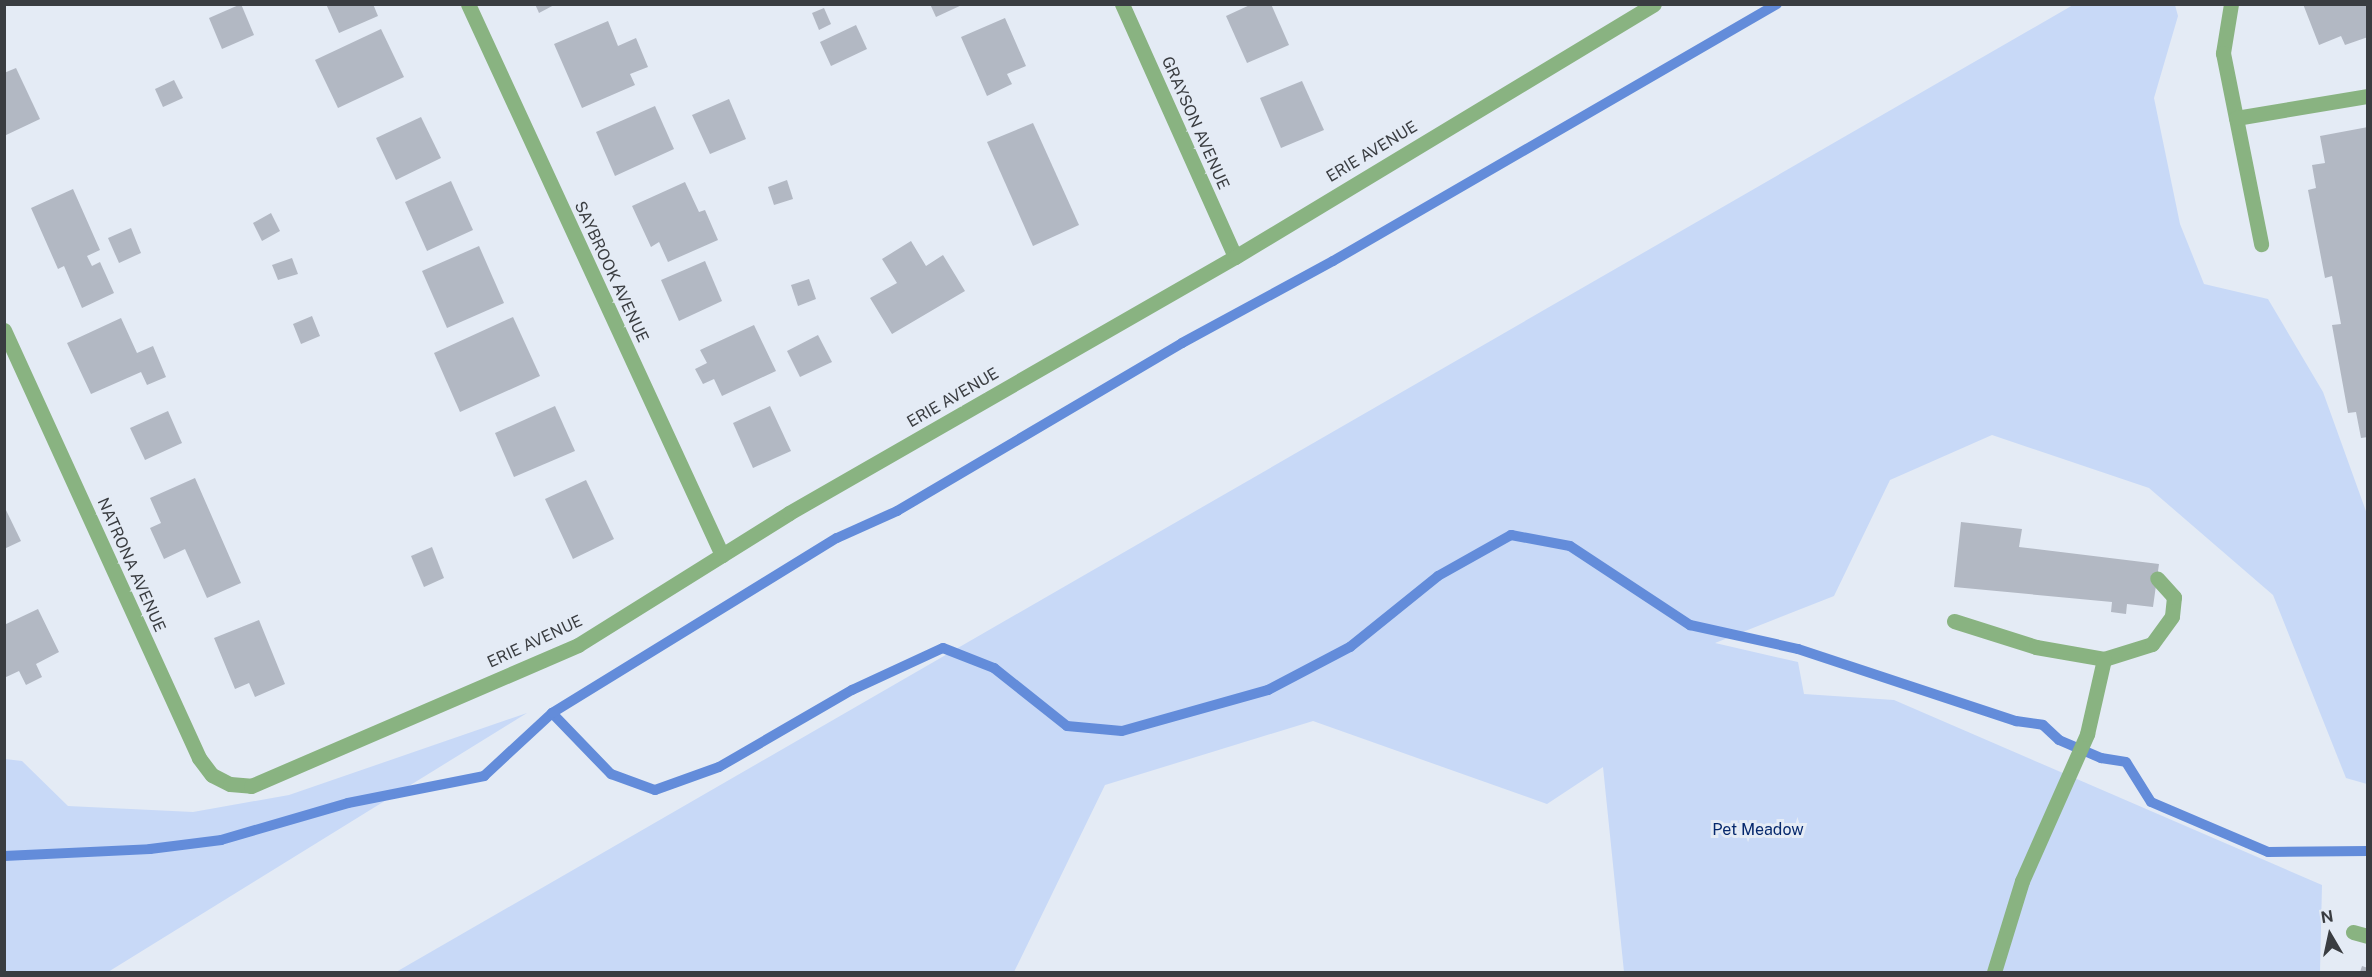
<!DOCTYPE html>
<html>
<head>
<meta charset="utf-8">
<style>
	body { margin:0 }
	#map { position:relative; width:2372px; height:977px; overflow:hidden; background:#e4ebf5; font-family:"Public Sans",sans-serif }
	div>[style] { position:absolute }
	.green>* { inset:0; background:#c8d9f7 }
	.stream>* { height:10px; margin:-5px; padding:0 5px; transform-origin:5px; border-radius:5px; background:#638cda }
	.building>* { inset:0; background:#b2b8c3 }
	.lane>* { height:15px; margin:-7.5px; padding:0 7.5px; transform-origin:7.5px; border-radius:7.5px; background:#89b381 }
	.street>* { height:15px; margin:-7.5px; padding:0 7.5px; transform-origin:7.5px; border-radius:7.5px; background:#89b381 }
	span { translate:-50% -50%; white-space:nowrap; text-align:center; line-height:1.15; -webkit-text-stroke:6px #e4ebf5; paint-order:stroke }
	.street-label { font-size:16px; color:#3a3d41 }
	.park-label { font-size:16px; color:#06286c }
	.frame { position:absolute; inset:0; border:6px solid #3a3d41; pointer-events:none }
	.north { position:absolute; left:2300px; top:905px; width:60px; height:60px; -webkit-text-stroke:4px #e4ebf5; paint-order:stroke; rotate:351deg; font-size:16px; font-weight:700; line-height:24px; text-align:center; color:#3a3d41 }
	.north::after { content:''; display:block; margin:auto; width:21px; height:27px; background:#3a3d41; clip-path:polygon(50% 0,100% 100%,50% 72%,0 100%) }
</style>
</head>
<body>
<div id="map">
	<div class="green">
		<div style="clip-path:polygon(2073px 5px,2175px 5px,2178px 16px,2154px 98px,2180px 224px,2204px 284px,2268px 299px,2323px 392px,2367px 514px,2367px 784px,2346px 778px,2273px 595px,2149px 488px,1992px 435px,1890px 480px,1834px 596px,1715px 643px,1798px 662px,1804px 694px,1894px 700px,2322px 885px,2320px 972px,1624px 972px,1603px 767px,1547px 804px,1313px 721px,1105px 785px,1014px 972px,396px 972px)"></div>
		<div style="clip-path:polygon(527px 713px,108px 972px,5px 972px,5px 759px,22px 761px,68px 806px,193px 812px,289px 795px)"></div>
	</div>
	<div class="stream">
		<div style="left:552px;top:713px;width:85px;rotate:46deg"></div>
		<div style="left:611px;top:774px;width:47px;rotate:20deg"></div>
		<div style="left:655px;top:790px;width:68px;rotate:-19.8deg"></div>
		<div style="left:719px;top:767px;width:154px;rotate:-30.1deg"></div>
		<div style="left:852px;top:690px;width:100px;rotate:-24.8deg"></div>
		<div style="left:943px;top:648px;width:55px;rotate:21.4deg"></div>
		<div style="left:994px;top:668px;width:93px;rotate:38.5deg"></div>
		<div style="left:1067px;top:726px;width:55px;rotate:5.2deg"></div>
		<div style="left:1122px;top:731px;width:152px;rotate:-15.7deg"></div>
		<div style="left:1268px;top:690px;width:93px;rotate:-27.7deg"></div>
		<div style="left:1350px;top:647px;width:113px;rotate:-38.9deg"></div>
		<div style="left:1438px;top:576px;width:84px;rotate:-29.3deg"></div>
		<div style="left:1511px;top:535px;width:60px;rotate:10.6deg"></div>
		<div style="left:1570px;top:546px;width:144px;rotate:33.4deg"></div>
		<div style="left:1690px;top:625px;width:111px;rotate:12.5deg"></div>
		<div style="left:1798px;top:649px;width:230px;rotate:18.3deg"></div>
		<div style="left:2016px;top:721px;width:27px;rotate:8deg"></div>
		<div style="left:2043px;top:725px;width:22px;rotate:43deg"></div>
		<div style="left:2059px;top:740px;width:46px;rotate:23.2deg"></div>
		<div style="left:2101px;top:758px;width:25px;rotate:9deg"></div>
		<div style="left:2126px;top:762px;width:47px;rotate:58deg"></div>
		<div style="left:2151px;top:802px;width:127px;rotate:23.1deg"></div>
		<div style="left:2268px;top:852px;width:100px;rotate:-0.6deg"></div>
		<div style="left:4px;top:856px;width:146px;rotate:-2.7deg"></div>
		<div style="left:150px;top:849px;width:72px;rotate:-7.2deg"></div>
		<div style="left:221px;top:840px;width:132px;rotate:-16.2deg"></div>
		<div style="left:348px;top:803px;width:139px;rotate:-11.2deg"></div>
		<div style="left:484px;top:776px;width:93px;rotate:-42.8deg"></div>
		<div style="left:552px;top:713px;width:334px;rotate:-31.6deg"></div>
		<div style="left:837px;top:538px;width:66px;rotate:-24.2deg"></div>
		<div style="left:897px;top:511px;width:331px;rotate:-30.5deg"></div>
		<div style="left:1182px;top:343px;width:172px;rotate:-28.5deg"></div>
		<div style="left:1333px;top:261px;width:513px;rotate:-30.06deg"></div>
	</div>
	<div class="building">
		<div style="clip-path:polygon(241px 4px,254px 35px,222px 49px,209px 18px)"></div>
		<div style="clip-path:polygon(326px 4px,373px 4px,378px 16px,339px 33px)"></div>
		<div style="clip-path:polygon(535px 4px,556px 4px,539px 13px)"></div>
		<div style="clip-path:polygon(930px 4px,964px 4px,936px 17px)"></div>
		<div style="clip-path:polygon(1252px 4px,1271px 4px,1289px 45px,1247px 63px,1226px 16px)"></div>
		<div style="clip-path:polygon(2303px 4px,2368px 4px,2368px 37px,2345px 45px,2341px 36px,2319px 45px)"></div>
		<div style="clip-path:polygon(824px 8px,831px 24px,819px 30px,812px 13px)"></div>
		<div style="clip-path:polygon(1005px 18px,1026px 66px,1007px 74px,1012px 84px,987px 96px,961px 37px)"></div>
		<div style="clip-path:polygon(608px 21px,618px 46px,636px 38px,648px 67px,630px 74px,635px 85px,582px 108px,554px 44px)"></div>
		<div style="clip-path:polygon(856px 25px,867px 49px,831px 66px,820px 42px)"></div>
		<div style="clip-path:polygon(381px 29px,404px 77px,338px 108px,315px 60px)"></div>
		<div style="clip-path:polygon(16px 68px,40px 119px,4px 136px,4px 73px)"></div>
		<div style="clip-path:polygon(174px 80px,183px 98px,163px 107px,155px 89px)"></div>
		<div style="clip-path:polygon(1302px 81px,1324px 130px,1281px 148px,1260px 98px)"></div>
		<div style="clip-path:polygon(729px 99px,746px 139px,710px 154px,692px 115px)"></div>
		<div style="clip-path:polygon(655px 106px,674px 149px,615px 176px,596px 132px)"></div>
		<div style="clip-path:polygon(421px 117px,441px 158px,396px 180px,376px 138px)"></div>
		<div style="clip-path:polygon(1033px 123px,1079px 225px,1033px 246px,987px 142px)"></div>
		<div style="clip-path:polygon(2368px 127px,2368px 437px,2361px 438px,2356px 412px,2348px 413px,2332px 325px,2341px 324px,2332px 276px,2325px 278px,2308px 190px,2316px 188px,2312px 165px,2325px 163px,2320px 136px)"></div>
		<div style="clip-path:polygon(787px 180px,793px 199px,774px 205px,768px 187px)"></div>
		<div style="clip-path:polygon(451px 181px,473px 230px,427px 251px,405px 202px)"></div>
		<div style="clip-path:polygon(685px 182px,699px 212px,705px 210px,718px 240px,668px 262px,659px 242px,651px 247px,632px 206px)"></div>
		<div style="clip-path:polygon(73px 189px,100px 250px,87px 256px,92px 266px,100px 262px,114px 293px,82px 308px,64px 266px,58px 269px,31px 208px)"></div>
		<div style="clip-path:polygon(271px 213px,280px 231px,262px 241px,253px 223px)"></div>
		<div style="clip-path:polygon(131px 228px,141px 253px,119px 263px,108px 238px)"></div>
		<div style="clip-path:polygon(911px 241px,926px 266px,943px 255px,965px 291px,892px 334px,870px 298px,897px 283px,882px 259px)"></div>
		<div style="clip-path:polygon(479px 246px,504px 303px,447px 328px,422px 271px)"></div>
		<div style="clip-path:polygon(292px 258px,298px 274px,278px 280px,272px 265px)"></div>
		<div style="clip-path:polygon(705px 261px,722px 301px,679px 321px,661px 280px)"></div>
		<div style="clip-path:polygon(809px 279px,816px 299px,798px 306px,791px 285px)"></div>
		<div style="clip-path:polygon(312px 316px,320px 336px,301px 344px,293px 324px)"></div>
		<div style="clip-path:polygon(513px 317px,540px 376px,460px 412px,434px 353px)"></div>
		<div style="clip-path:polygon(121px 318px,137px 353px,153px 346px,166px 377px,147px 385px,141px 372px,91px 394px,67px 343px)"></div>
		<div style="clip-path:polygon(754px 325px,776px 371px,722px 396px,714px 379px,703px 384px,695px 369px,707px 363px,700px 350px)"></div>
		<div style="clip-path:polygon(818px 335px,832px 362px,800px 377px,787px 351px)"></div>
		<div style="clip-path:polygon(555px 406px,575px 451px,514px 477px,495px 433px)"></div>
		<div style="clip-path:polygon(770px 406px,791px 451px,753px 468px,733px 423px)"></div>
		<div style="clip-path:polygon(168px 411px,182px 443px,145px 460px,130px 428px)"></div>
		<div style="clip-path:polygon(195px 478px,241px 583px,207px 598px,185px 549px,164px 559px,150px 528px,161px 523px,150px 498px)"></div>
		<div style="clip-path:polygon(586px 480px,614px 539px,573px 559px,545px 499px)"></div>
		<div style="clip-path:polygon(4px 506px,21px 541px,4px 549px)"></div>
		<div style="clip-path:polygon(1961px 522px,2022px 529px,2019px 547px,2159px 564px,2153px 607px,2127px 604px,2126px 614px,2111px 612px,2112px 602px,1954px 587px)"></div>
		<div style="clip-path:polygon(432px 547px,444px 578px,424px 587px,411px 556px)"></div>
		<div style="clip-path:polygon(38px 609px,59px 652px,36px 664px,42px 677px,26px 685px,19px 671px,4px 678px,4px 625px)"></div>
		<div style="clip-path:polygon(259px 620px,285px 684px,255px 697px,249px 683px,235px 689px,214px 638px)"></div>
		<div style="clip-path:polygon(2362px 966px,2368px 968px,2368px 972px,2360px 972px)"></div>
	</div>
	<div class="lane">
		<div style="left:2231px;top:4px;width:50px;rotate:99.3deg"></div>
		<div style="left:2223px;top:53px;width:195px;rotate:78.7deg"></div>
		<div style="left:2236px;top:118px;width:134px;rotate:-9.5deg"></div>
		<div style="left:1954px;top:621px;width:86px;rotate:17.6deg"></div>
		<div style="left:2036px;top:647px;width:69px;rotate:10deg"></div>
		<div style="left:2104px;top:659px;width:50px;rotate:-17.4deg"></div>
		<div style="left:2152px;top:644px;width:34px;rotate:-54deg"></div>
		<div style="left:2172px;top:616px;width:19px;rotate:-84deg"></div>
		<div style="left:2174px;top:597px;width:25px;rotate:-132deg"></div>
		<div style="left:2353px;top:932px;width:16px;rotate:15deg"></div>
		<div style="left:1994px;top:972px;width:95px;rotate:-72.9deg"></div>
		<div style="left:2022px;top:881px;width:161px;rotate:-66.1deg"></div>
		<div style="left:2087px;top:734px;width:77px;rotate:-77.2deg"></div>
	</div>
	<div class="street">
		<div style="left:468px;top:4px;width:607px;rotate:65.25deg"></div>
		<div style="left:1122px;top:4px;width:277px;rotate:65.9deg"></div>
		<div style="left:4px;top:330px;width:470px;rotate:65.5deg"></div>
		<div style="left:199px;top:758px;width:21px;rotate:53deg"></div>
		<div style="left:212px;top:775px;width:20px;rotate:27deg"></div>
		<div style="left:230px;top:784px;width:21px;rotate:5deg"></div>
		<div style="left:251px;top:786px;width:356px;rotate:-23.3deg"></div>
		<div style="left:578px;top:645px;width:249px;rotate:-32deg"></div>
		<div style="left:789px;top:513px;width:514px;rotate:-29.86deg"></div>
		<div style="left:1235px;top:257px;width:489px;rotate:-31.1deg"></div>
	</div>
	<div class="street-label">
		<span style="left:1195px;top:123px;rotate:66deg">GRAYSON AVENUE</span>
		<span style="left:1372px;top:152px;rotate:-31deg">ERIE AVENUE</span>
		<span style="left:611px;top:272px;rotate:65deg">SAYBROOK AVENUE</span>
		<span style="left:953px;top:398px;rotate:-30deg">ERIE AVENUE</span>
		<span style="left:131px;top:565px;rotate:66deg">NATRONA AVENUE</span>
		<span style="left:535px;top:642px;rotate:-25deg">ERIE AVENUE</span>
	</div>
	<div class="park-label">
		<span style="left:1758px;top:830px">Pet Meadow</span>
	</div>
	<div class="frame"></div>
	<div class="north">N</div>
</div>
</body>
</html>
